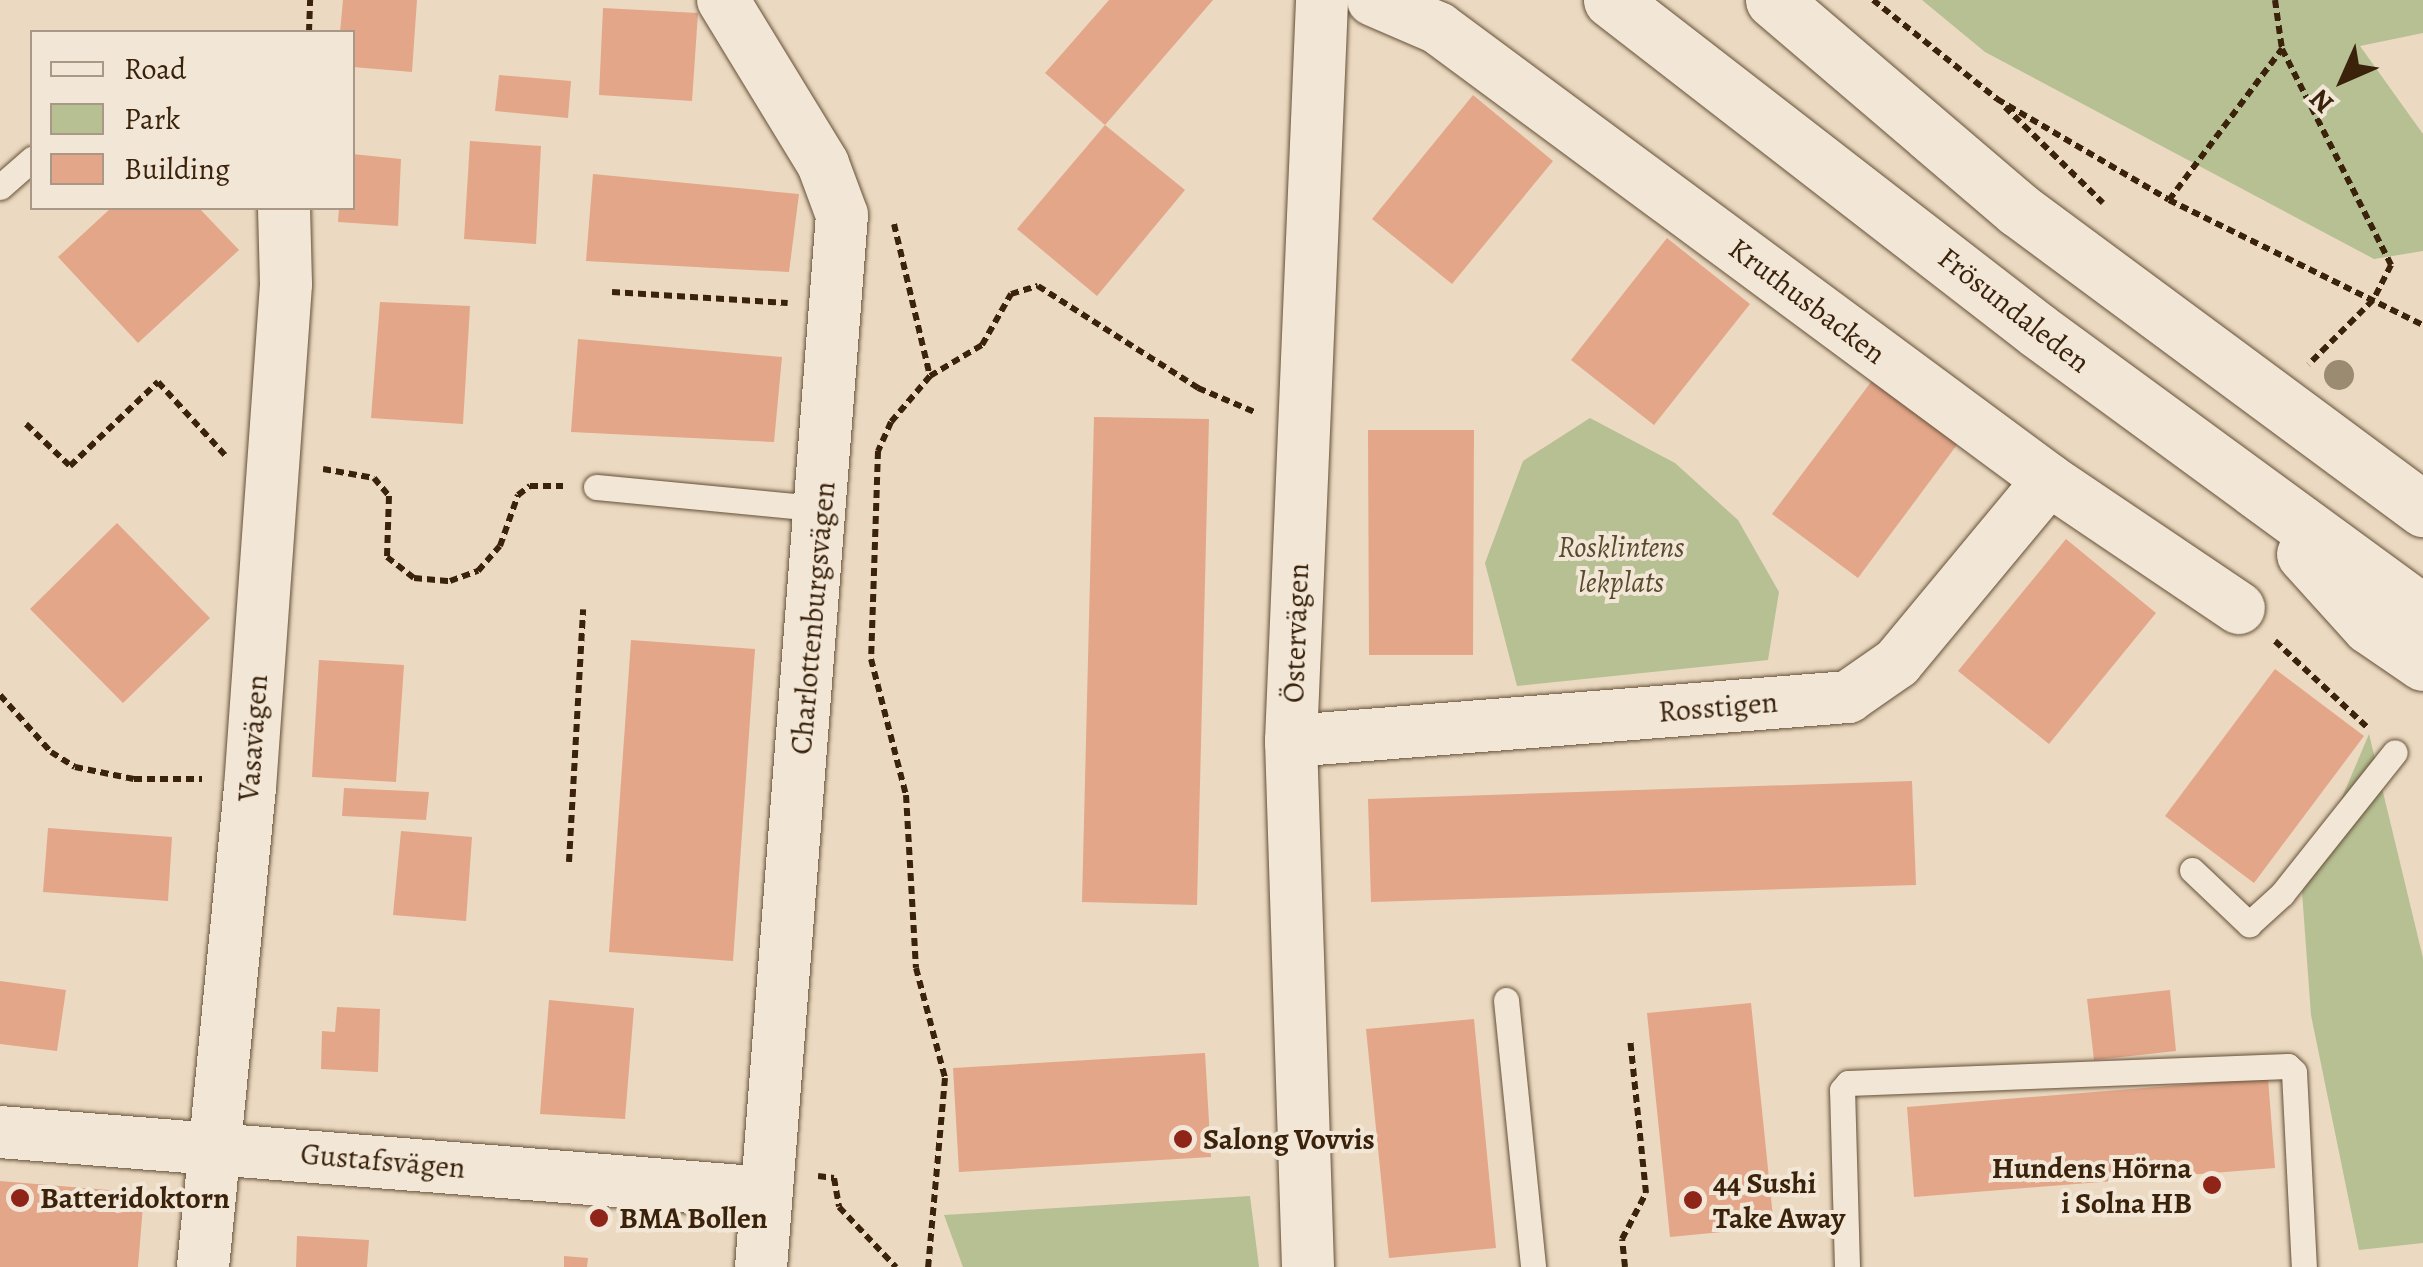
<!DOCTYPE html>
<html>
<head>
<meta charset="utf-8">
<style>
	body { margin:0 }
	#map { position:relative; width:2423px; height:1267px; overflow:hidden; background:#ebdac1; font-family:Alegreya,serif }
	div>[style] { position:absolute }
	.green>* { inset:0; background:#b6c093 }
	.building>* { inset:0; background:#e3a689 }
	.path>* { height:6px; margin-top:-3px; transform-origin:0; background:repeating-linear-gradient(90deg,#3a220b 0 8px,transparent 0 13px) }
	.roads { filter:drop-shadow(0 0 2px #665038) drop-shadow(0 0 2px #665038) }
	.service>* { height:25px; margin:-12.5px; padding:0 12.5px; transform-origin:12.5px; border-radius:12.5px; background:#f2e7d7 }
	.minor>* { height:52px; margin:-26px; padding:0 26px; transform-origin:26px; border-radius:26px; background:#f2e7d7 }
	.secondary>* { height:55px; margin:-27.5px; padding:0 27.5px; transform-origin:27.5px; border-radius:27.5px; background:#f2e7d7 }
	.trees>* { width:30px; height:30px; margin:-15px; border-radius:50%; background:#9b8b70 }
	.dots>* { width:28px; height:28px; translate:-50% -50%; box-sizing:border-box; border:5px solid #f2e7d7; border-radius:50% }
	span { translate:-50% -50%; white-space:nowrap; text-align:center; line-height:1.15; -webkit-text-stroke:8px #f2e7d7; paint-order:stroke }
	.street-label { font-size:30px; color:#3a220b }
	.park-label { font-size:30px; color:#594a2d; font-style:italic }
	.poi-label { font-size:30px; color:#3a220b; font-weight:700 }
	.left { translate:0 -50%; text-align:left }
	.right { translate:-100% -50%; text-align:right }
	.legend { position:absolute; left:30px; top:30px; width:325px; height:180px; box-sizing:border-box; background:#f2e7d7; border:2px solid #a89885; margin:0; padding:12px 18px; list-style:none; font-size:30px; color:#3a220b }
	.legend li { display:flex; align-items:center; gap:20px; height:50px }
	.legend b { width:50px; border:2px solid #a89885 }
	.north { position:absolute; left:2293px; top:30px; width:100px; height:100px; -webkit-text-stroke:8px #f2e7d7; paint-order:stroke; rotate:225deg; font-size:28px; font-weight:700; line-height:40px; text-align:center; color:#3a220b }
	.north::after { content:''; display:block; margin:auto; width:35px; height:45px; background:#3a220b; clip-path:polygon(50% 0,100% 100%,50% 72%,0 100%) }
</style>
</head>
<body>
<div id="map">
	<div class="green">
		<div style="clip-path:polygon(1922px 0,2423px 0,2423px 33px,2360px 46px,2423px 134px,2423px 251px,2374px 259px,1985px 52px)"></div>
		<div style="clip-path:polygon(1590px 418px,1675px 463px,1738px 520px,1779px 592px,1768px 660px,1517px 686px,1485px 563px,1523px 461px)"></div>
		<div style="clip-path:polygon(2369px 734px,2423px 958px,2423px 1243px,2359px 1250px,2311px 1015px,2302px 892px)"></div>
		<div style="clip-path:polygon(1250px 1196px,1259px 1267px,963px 1267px,944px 1215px)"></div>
	</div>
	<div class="building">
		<div style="clip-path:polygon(343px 0,417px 0,412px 72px,353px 67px,355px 37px,340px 32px)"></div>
		<div style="clip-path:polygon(1109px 0,1213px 0,1105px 125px,1045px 73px)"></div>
		<div style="clip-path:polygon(603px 8px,698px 13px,692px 101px,599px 95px)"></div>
		<div style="clip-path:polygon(499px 75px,571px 81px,568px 118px,495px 111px)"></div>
		<div style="clip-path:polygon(1473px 95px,1553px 161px,1452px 284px,1372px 219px)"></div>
		<div style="clip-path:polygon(1105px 125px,1185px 190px,1097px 296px,1017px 229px)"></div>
		<div style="clip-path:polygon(470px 141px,541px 146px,536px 244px,464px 239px)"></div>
		<div style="clip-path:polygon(352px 154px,401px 159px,398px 226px,338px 222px,339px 208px,352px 208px)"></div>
		<div style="clip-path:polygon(593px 174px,799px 194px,789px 272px,586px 261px)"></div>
		<div style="clip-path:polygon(111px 208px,199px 208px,239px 250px,138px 343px,58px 257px)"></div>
		<div style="clip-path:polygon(1667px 238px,1750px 304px,1654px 425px,1571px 360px)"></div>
		<div style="clip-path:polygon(380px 302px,470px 306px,463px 424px,371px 418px)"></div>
		<div style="clip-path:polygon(578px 339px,782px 357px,774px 442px,571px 432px)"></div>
		<div style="clip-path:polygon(1877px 374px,1962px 438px,1858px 578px,1772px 514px)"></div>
		<div style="clip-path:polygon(1094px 417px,1209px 419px,1197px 905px,1082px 902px)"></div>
		<div style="clip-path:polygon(1368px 430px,1474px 430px,1473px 655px,1369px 655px)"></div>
		<div style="clip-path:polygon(117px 523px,210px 618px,123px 703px,30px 609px)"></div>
		<div style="clip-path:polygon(2066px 539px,2156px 613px,2049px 744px,1958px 671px)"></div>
		<div style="clip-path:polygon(631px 640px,755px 649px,733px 961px,609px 952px)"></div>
		<div style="clip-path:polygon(319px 660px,404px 665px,396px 782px,312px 777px)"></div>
		<div style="clip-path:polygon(2275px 669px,2364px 736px,2254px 883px,2165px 816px)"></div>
		<div style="clip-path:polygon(1912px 781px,1916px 885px,1371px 902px,1368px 799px)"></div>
		<div style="clip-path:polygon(344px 788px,429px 792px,426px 820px,342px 816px)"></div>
		<div style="clip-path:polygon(48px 828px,172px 837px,168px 901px,43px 892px)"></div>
		<div style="clip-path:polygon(401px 831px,472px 837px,466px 921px,393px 915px)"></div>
		<div style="clip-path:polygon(0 981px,66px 990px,57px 1051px,0 1044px)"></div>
		<div style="clip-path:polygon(2170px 990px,2176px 1051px,2094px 1060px,2087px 999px)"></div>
		<div style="clip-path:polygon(549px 1000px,634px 1008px,625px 1119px,540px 1114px)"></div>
		<div style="clip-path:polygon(1751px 1003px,1774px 1227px,1670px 1237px,1647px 1013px)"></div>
		<div style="clip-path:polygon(337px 1007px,380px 1009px,378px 1072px,321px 1069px,322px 1031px,335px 1032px)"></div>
		<div style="clip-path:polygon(1474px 1019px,1496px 1248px,1389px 1258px,1366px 1029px)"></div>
		<div style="clip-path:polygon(1205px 1053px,1211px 1157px,959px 1172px,953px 1068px)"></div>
		<div style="clip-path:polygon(2268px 1078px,2275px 1168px,1914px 1197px,1907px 1107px)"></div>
		<div style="clip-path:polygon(0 1181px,144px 1193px,138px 1267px,0 1267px)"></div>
		<div style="clip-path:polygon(297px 1236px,369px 1240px,367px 1267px,296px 1267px)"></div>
		<div style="clip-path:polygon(564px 1256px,588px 1258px,587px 1267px,564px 1267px)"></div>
	</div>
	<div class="path">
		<div style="left:1873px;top:0;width:159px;rotate:38.6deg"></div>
		<div style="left:1997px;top:99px;width:199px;rotate:30.4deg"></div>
		<div style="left:2169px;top:200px;width:283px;rotate:26.2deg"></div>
		<div style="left:2275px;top:0;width:49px;rotate:81.9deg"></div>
		<div style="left:2282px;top:49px;width:242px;rotate:63.2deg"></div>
		<div style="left:2391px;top:265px;width:39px;rotate:117deg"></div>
		<div style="left:2373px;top:300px;width:91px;rotate:135deg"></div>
		<div style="left:309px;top:32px;width:32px;rotate:-88deg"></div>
		<div style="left:2005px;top:107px;width:137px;rotate:44.4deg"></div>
		<div style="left:2169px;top:200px;width:189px;rotate:-53.2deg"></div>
		<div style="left:894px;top:224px;width:156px;rotate:76.7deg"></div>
		<div style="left:930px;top:376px;width:60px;rotate:130.3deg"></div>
		<div style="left:891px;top:422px;width:32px;rotate:114deg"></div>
		<div style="left:878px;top:451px;width:208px;rotate:91.9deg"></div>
		<div style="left:871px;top:659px;width:140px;rotate:75.6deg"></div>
		<div style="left:906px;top:795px;width:173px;rotate:86.7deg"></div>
		<div style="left:916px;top:968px;width:114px;rotate:75.2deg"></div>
		<div style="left:945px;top:1078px;width:190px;rotate:95.1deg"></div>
		<div style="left:612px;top:292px;width:176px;rotate:3.6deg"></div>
		<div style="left:930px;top:376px;width:61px;rotate:-30.8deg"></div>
		<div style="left:982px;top:345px;width:59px;rotate:-60.4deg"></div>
		<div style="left:1011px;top:294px;width:28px;rotate:-17deg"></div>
		<div style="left:1038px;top:286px;width:190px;rotate:32.5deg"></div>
		<div style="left:1198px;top:388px;width:64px;rotate:23deg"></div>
		<div style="left:26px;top:424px;width:61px;rotate:43.7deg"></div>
		<div style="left:70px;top:466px;width:122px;rotate:-43.7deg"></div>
		<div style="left:158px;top:382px;width:99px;rotate:47.5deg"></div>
		<div style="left:323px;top:469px;width:52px;rotate:10deg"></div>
		<div style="left:374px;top:478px;width:23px;rotate:50deg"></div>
		<div style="left:389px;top:496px;width:61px;rotate:91.9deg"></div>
		<div style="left:387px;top:557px;width:34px;rotate:38deg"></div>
		<div style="left:414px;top:578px;width:36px;rotate:5deg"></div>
		<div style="left:450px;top:581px;width:30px;rotate:-20deg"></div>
		<div style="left:478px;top:571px;width:33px;rotate:-49deg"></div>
		<div style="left:500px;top:546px;width:54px;rotate:-70.6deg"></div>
		<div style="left:518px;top:495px;width:15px;rotate:-37deg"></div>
		<div style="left:530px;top:486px;width:33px"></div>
		<div style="left:2275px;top:641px;width:127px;rotate:43.1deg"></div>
		<div style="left:0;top:695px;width:76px;rotate:48.2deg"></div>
		<div style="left:51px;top:752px;width:28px;rotate:32deg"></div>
		<div style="left:75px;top:767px;width:60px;rotate:11.5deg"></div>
		<div style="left:134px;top:779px;width:68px"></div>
		<div style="left:569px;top:862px;width:253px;rotate:-86.8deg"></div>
		<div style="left:818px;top:1176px;width:16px;rotate:7deg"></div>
		<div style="left:834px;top:1178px;width:29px;rotate:80deg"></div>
		<div style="left:839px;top:1207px;width:83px;rotate:46.5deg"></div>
		<div style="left:1625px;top:1267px;width:28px;rotate:-96deg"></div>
		<div style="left:1622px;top:1239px;width:52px;rotate:-62.4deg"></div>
		<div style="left:1646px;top:1193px;width:155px;rotate:-95.9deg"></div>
	</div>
	<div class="roads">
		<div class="service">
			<div style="left:0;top:187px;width:43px;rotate:-41.2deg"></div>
			<div style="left:596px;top:487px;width:228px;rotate:5.5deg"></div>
			<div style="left:2192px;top:870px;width:79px;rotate:43.5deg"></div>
			<div style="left:2249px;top:924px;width:45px;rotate:-42.3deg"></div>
			<div style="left:2282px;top:894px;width:181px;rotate:-51.5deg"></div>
			<div style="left:1506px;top:1000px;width:268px;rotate:84.2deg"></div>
			<div style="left:1847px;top:1267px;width:177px;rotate:-91.6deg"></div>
			<div style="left:1842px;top:1090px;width:9px;rotate:-49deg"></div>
			<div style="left:1848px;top:1083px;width:440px;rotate:-2.2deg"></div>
			<div style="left:2288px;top:1066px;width:8px;rotate:45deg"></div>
			<div style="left:2294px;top:1072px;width:195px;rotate:87.1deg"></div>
		</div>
		<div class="minor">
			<div style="left:723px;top:0;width:192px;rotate:58.6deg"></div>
			<div style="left:823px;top:164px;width:54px;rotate:69.6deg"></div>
			<div style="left:842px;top:215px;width:1055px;rotate:94.4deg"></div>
			<div style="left:1373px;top:0;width:71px;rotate:23.3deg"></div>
			<div style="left:1438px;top:28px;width:760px;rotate:36.49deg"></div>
			<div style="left:2049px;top:480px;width:229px;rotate:34deg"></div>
			<div style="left:1291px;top:741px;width:559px;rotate:-4.52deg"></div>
			<div style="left:1848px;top:697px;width:60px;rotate:-34.8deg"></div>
			<div style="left:1897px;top:663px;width:238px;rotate:-50.3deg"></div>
			<div style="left:0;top:1132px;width:768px;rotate:4.55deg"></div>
			<div style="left:203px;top:1267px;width:481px;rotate:-84.4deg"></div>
			<div style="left:250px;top:788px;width:505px;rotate:-85.91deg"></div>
			<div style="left:286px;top:284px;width:76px;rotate:-91.5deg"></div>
			<div style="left:1308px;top:1267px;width:526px;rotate:-91.85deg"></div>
			<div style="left:1291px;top:741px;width:742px;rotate:-87.6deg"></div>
		</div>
		<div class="secondary">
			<div style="left:1611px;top:0;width:539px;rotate:37.76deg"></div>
			<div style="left:2037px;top:330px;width:478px;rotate:36.2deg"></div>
			<div style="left:1773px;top:0;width:323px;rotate:40.5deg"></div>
			<div style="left:2019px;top:210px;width:503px;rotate:36.51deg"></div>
			<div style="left:2304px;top:554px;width:97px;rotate:47.9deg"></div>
			<div style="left:2369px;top:626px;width:65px;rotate:34.4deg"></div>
		</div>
	</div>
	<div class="trees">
		<div style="left:2339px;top:375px"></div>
	</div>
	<div class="dots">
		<div style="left:1183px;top:1139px;background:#8f2418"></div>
		<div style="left:2212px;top:1185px;background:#8f2418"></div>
		<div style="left:20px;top:1198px;background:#8f2418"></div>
		<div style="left:1693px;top:1200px;background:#8f2418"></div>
		<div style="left:599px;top:1218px;background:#8f2418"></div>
	</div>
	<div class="street-label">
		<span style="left:1807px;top:301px;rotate:37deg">Kruthusbacken</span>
		<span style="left:2014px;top:310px;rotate:38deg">Frösundaleden</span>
		<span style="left:813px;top:618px;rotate:-85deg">Charlottenburgsvägen</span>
		<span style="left:1296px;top:633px;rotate:-88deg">Östervägen</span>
		<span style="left:1718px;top:707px;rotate:-5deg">Rosstigen</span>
		<span style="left:253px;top:738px;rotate:-86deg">Vasavägen</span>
		<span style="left:383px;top:1161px;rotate:5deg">Gustafsvägen</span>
	</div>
	<div class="park-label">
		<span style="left:1621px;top:564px">Rosklintens<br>lekplats</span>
	</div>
	<div class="poi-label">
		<span class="left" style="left:1203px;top:1139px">Salong Vovvis</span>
		<span class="right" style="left:2192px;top:1185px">Hundens Hörna<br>i Solna HB</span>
		<span class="left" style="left:1713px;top:1200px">44 Sushi<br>Take Away</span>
		<span class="left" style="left:40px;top:1198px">Batteridoktorn</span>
		<span class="left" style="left:619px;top:1218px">BMA Bollen</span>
	</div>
	<ul class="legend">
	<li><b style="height:12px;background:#f2e7d7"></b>Road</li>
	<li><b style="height:28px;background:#b6c093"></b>Park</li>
	<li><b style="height:28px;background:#e3a689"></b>Building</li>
	</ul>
	<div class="north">N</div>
</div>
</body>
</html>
